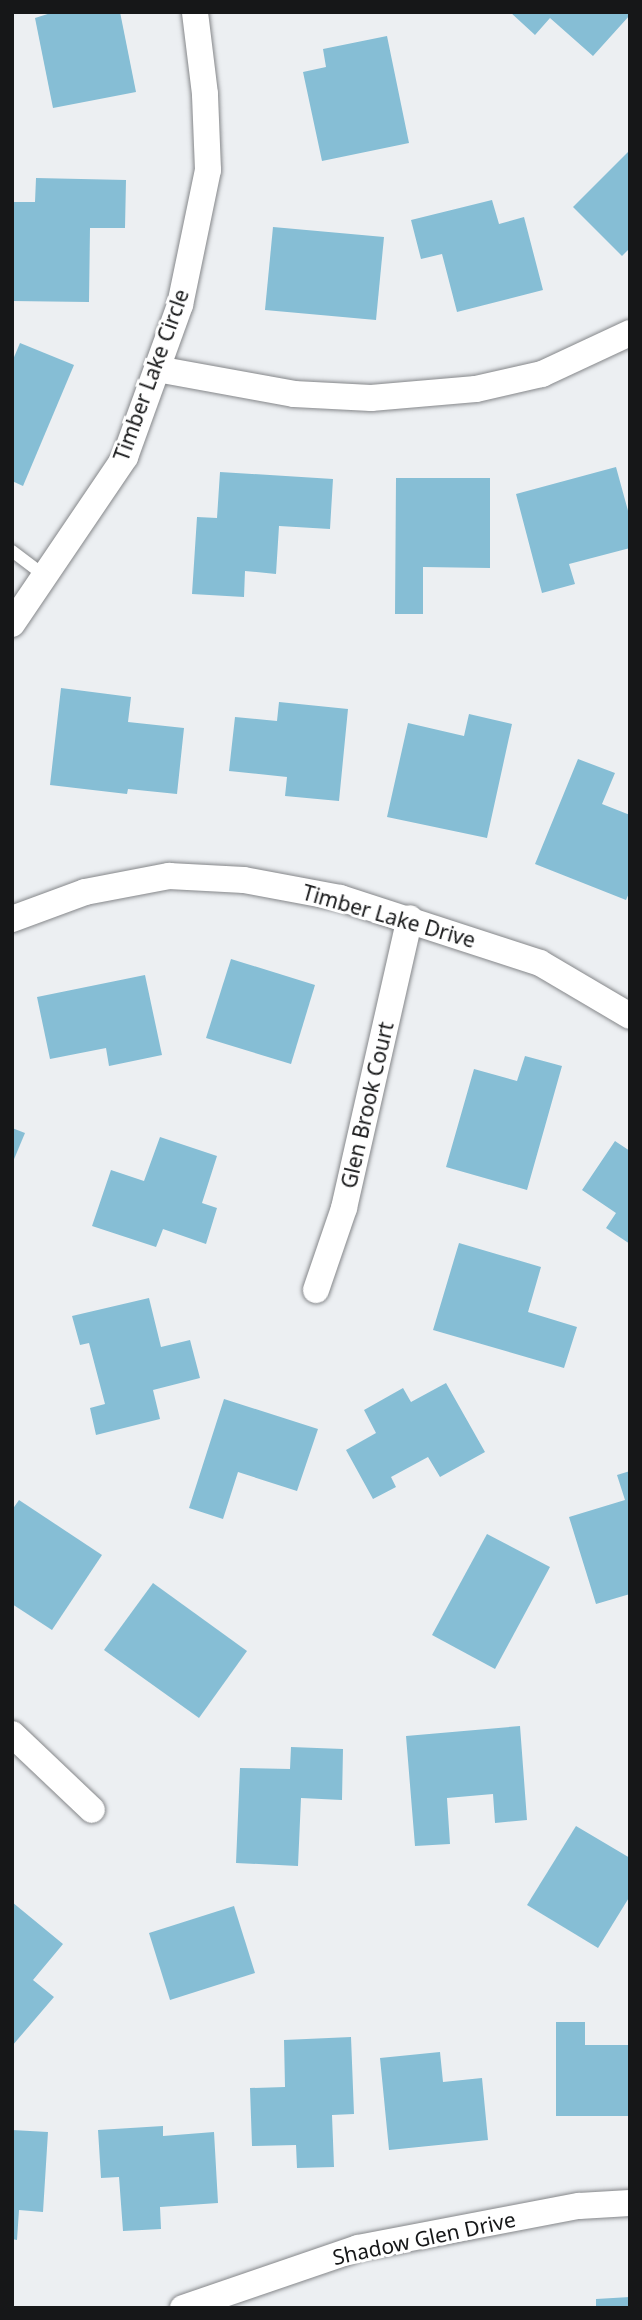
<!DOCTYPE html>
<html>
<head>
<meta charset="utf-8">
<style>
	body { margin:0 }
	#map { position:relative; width:642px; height:2320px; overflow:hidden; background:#eceff2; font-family:"Noto Sans",sans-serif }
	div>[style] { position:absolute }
	.building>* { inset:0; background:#86bed5 }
	.roads { filter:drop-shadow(0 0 2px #85878a) drop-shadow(0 0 2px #85878a) }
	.lane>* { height:12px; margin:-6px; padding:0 6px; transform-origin:6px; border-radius:6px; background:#fff }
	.street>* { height:26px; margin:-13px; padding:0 13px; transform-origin:13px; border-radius:13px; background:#fff }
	span { translate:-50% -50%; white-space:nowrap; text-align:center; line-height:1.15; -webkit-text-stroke:6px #fff; paint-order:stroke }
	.street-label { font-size:21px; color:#161718 }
	.frame { position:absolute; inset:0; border:14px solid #161718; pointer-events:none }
</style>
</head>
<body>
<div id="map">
	<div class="building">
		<div style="clip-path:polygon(54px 12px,120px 12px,136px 92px,53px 108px,35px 18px)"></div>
		<div style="clip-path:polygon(510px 12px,630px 12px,630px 15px,593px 56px,550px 18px,535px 35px)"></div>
		<div style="clip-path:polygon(387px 36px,409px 143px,322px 161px,303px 72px,326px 67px,323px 49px)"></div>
		<div style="clip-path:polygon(630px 150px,630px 248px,622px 256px,573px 207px)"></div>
		<div style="clip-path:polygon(36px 178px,126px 180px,125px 228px,90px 228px,89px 302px,12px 301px,12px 202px,35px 202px)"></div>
		<div style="clip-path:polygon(492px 200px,499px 224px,524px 217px,543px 290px,457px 312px,442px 254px,421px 259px,411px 220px)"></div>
		<div style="clip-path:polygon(273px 227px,384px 237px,376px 320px,265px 310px)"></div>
		<div style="clip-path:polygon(20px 343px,74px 365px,23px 486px,12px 481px,12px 362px)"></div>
		<div style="clip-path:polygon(616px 467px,630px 518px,630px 548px,569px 564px,575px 584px,542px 593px,516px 494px)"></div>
		<div style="clip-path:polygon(220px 472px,333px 479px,330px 529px,279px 526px,276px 574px,245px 571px,244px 597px,192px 594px,197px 517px,217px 518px)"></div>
		<div style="clip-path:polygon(396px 478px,490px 478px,490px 568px,423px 567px,423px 614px,395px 614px)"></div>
		<div style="clip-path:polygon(61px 688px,131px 697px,128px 722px,184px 728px,177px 794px,128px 789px,127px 794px,50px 785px)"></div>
		<div style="clip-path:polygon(279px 702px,348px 709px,339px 801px,285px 796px,287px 777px,229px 771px,235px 717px,277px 721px)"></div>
		<div style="clip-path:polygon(469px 714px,512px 724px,487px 838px,387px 817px,408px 723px,464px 736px)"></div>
		<div style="clip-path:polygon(578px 759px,615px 773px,602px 804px,630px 815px,630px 891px,626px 900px,535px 864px)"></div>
		<div style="clip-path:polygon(231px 959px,315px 985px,291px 1064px,206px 1038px)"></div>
		<div style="clip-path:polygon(145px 975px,162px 1055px,109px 1066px,106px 1048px,50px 1059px,37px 997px)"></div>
		<div style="clip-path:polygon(525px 1056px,562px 1066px,527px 1190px,446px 1167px,474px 1069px,517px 1081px)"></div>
		<div style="clip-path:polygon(12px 1128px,25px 1133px,12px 1164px)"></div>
		<div style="clip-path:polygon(160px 1137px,217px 1156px,202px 1203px,217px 1208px,206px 1244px,163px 1229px,156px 1247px,92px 1226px,111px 1170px,144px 1181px)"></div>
		<div style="clip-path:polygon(615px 1141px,630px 1151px,630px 1244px,606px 1228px,616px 1213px,582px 1190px)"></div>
		<div style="clip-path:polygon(459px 1243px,541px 1267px,528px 1312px,577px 1327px,564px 1368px,433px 1330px)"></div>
		<div style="clip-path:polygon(149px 1298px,161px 1347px,190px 1340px,200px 1378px,153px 1390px,160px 1419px,96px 1435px,90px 1408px,105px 1404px,89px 1343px,80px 1345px,72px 1316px)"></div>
		<div style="clip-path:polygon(446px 1383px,485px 1452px,440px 1477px,428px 1457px,391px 1477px,396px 1487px,373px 1499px,346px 1450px,376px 1433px,364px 1410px,403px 1388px,411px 1402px)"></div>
		<div style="clip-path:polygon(224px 1399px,318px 1429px,297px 1491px,238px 1472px,223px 1519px,189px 1508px)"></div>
		<div style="clip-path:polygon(630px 1471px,630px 1594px,596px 1604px,569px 1517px,625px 1500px,617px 1475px)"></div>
		<div style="clip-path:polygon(19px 1500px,102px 1555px,52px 1630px,12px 1604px,12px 1510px)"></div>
		<div style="clip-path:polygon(487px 1534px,550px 1567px,495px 1669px,432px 1635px)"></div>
		<div style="clip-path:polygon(153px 1583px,247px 1651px,199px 1718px,104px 1650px)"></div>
		<div style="clip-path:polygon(520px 1726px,527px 1820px,495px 1823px,493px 1794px,447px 1798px,450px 1844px,415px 1846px,406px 1736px)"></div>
		<div style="clip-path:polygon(291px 1747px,343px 1749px,342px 1800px,301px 1798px,298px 1866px,236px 1863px,240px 1768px,290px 1769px)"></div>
		<div style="clip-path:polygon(576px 1826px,630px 1858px,630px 1896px,598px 1948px,527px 1905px)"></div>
		<div style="clip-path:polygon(12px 1902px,63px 1944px,33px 1980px,54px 1997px,12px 2046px)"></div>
		<div style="clip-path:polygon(234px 1906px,255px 1973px,170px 2000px,149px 1933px)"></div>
		<div style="clip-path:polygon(556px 2022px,585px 2022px,585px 2045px,630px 2045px,630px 2116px,556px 2116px)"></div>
		<div style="clip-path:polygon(351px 2037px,354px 2114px,332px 2115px,334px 2167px,297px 2168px,296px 2145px,252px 2146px,250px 2088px,285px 2087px,284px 2040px)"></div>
		<div style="clip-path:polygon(440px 2052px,443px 2082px,482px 2078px,488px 2140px,389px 2150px,380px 2058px)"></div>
		<div style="clip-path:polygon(163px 2126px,163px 2136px,214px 2132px,218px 2203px,160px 2207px,161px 2229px,123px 2231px,119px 2177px,101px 2178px,98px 2130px)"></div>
		<div style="clip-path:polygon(12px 2130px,48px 2132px,43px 2212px,19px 2210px,17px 2240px,12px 2239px)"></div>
		<div style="clip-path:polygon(630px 2297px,630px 2308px,596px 2308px,596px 2299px)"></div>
	</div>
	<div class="roads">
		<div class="lane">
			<div style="left:12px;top:551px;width:41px;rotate:37.1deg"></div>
		</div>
		<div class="street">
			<div style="left:157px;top:369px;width:139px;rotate:10.3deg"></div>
			<div style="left:294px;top:394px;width:77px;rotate:3deg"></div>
			<div style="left:371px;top:398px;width:105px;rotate:-4.9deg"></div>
			<div style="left:476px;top:389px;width:68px;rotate:-12.8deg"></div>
			<div style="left:542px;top:374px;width:97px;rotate:-25deg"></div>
			<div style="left:12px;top:624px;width:202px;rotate:-55.9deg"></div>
			<div style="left:125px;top:457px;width:162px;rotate:-70.1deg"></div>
			<div style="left:180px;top:305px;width:138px;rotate:-78.3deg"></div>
			<div style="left:208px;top:170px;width:76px;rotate:-92.3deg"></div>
			<div style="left:205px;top:94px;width:83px;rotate:-97deg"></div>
			<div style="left:12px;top:919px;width:78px;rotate:-20.3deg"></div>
			<div style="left:85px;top:892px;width:86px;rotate:-10.8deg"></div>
			<div style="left:169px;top:876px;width:75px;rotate:3.1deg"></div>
			<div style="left:244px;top:880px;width:98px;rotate:10.6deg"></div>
			<div style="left:340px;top:898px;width:210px;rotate:18deg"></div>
			<div style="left:540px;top:963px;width:104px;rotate:30.5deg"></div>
			<div style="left:316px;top:1290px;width:87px;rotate:-71.1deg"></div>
			<div style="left:344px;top:1208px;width:297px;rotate:-77.2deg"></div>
			<div style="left:12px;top:1734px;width:110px;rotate:43.5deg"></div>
			<div style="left:183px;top:2308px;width:185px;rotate:-18.9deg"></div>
			<div style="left:358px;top:2248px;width:225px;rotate:-10.8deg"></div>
			<div style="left:579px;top:2206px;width:51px;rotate:-3.4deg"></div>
		</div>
	</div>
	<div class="street-label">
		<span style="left:151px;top:375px;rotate:-70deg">Timber Lake Circle</span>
		<span style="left:389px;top:916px;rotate:16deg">Timber Lake Drive</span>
		<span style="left:367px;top:1105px;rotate:-77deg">Glen Brook Court</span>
		<span style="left:424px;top:2238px;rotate:-12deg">Shadow Glen Drive</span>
	</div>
	<div class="frame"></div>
</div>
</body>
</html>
